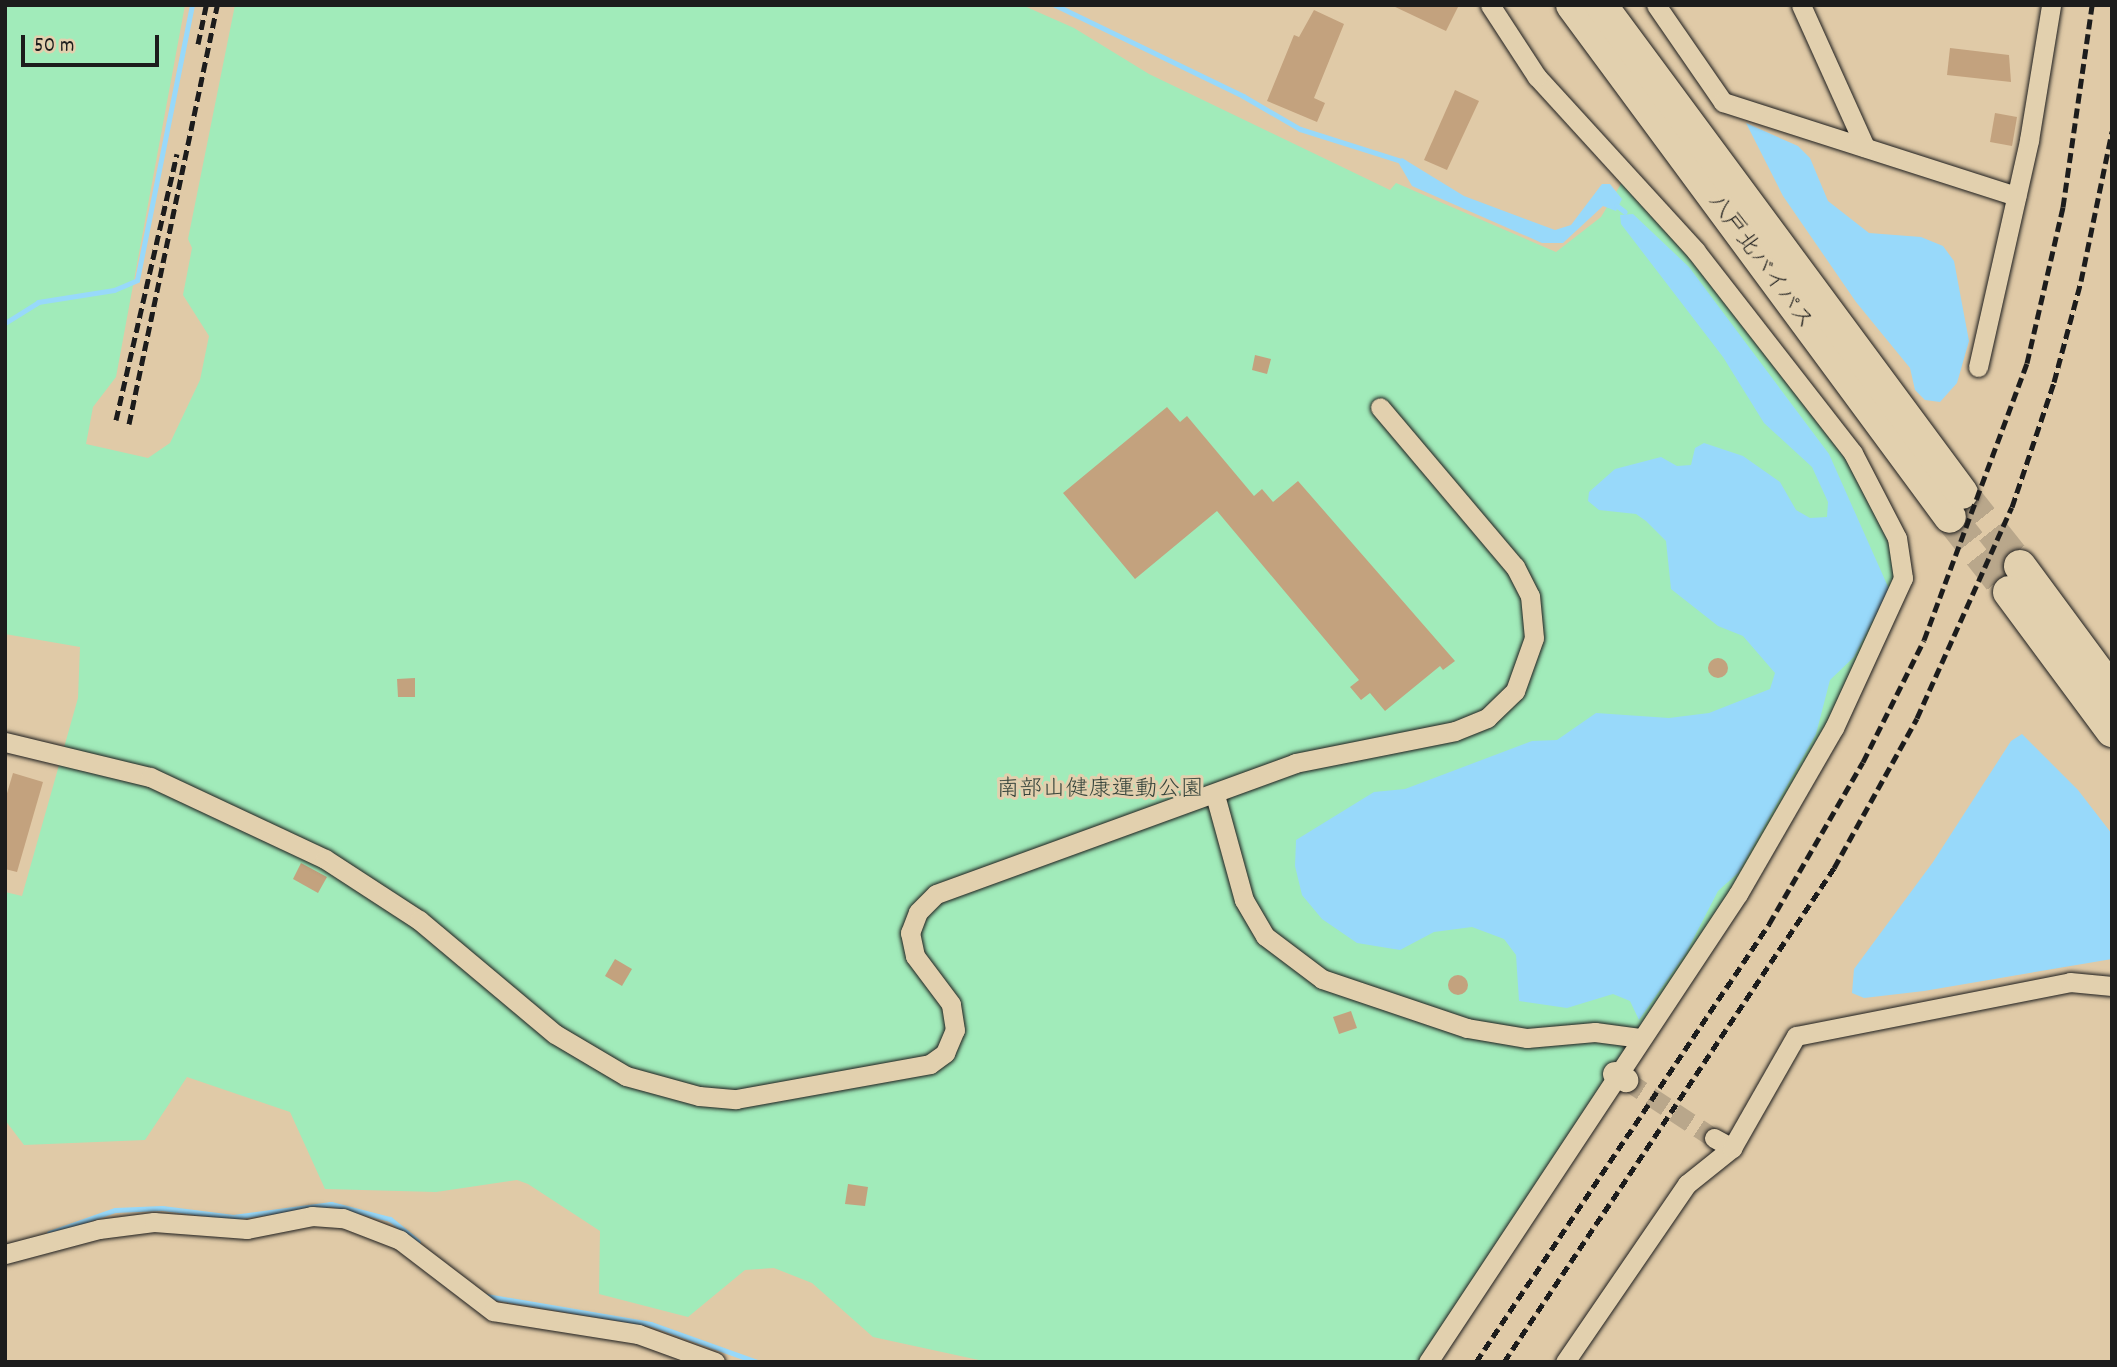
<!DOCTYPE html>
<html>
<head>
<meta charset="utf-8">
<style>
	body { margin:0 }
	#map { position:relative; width:2117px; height:1367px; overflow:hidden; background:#e0caa7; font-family:Dekko,"Klee One",sans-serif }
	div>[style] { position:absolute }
	.green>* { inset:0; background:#a1ebba }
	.water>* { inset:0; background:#98d9fa }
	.stream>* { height:5px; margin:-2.5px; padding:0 2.5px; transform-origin:2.5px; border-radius:2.5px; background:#98d9fa }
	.building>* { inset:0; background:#c3a27e }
	.round { border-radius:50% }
	.minor-tunnel>* { height:19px; margin-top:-9.5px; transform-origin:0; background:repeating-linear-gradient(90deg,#b9a78b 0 19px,transparent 0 29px) }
	.trunk-tunnel>* { height:32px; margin-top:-16px; transform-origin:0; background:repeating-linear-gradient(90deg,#b9a78b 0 32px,transparent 0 48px) }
	.roads { filter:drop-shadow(0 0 2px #1c1c1c) drop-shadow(0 0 2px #1c1c1c) }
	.minor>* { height:19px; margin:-9.5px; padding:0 9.5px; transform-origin:9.5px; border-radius:9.5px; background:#e2d0ae }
	.tertiary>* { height:24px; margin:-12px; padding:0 12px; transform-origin:12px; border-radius:12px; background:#e2d0ae }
	.trunk>* { height:32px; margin:-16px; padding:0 16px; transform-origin:16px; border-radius:16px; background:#e2d0ae }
	.rail>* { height:5px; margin-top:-2.5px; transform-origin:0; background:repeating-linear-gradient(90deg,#1c1c1c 0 10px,transparent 0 15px) }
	span { translate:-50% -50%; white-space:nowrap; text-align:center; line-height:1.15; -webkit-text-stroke:6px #e2d0ae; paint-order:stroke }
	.street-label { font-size:23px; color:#1c1c1c }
	.park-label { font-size:23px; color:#37453c }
	.frame { position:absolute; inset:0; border:7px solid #1c1c1c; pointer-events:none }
	.scale { position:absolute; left:21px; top:35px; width:138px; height:32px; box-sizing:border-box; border:4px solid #1c1c1c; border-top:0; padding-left:9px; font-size:21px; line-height:24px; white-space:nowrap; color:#1c1c1c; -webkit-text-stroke:5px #e2d0ae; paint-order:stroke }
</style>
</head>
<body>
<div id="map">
	<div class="green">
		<div style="clip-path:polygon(5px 5px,185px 5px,116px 377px,93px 407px,86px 444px,148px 458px,170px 443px,200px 380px,209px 336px,183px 295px,192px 248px,188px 239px,235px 5px,1022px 5px,1074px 28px,1149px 74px,1390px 190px,1396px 183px,1556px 252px,1601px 217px,1627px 174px,1853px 453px,1904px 558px,1834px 728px,1428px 1362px,988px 1362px,873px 1337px,812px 1283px,774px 1268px,745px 1270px,688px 1317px,599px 1294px,600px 1231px,528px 1184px,517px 1180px,436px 1192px,325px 1189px,290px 1112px,187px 1077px,145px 1140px,24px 1145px,5px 1120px,5px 892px,22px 896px,78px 698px,80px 647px,5px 634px)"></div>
	</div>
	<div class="water">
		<div style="clip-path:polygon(1746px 123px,1798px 146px,1810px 158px,1828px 201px,1869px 233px,1921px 237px,1943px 246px,1954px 261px,1969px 341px,1957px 383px,1940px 402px,1925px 400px,1915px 390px,1910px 368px,1856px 302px,1783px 196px)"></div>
		<div style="clip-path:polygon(1402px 158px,1464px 196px,1555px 230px,1571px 225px,1602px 184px,1610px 184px,1622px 199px,1616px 211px,1603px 206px,1563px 243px,1542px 243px,1412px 186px,1398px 162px)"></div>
		<div style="clip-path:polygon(1633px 214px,1689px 267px,1829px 454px,1889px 589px,1854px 657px,1830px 680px,1816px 734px,1738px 873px,1718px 891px,1686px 953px,1639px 1020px,1630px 1001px,1613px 994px,1567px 1008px,1519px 1001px,1516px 955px,1504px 939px,1472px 927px,1434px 932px,1400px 950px,1357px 943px,1322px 919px,1302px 895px,1295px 866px,1296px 840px,1374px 792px,1405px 789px,1532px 741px,1557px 740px,1596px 713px,1669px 718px,1709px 713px,1770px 689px,1775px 673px,1743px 636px,1718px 626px,1671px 589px,1666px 541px,1646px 521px,1636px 514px,1599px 510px,1588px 501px,1589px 492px,1615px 469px,1661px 457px,1677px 466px,1691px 465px,1695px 448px,1704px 443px,1743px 456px,1780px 482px,1796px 510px,1810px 518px,1827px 517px,1828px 502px,1812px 467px,1764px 423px,1723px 357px,1621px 224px,1620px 215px)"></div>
		<div style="clip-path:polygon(2022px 734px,2078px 790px,2112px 834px,2112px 959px,1924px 991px,1864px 998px,1852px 993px,1854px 969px,1933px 862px,2011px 741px)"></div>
	</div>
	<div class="stream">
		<div style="left:1055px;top:5px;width:209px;rotate:25.8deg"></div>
		<div style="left:1243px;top:96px;width:66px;rotate:30.1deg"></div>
		<div style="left:1300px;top:129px;width:109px;rotate:17.6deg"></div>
		<div style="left:1616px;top:205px;width:11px;rotate:38deg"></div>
		<div style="left:5px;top:323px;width:39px;rotate:-32deg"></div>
		<div style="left:38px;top:302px;width:77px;rotate:-9deg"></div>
		<div style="left:114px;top:290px;width:25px;rotate:-23deg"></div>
		<div style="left:137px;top:280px;width:280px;rotate:-78.7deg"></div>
		<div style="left:49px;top:1233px;width:70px;rotate:-19.2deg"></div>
		<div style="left:115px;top:1210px;width:47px;rotate:-2.4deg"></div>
		<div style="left:162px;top:1208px;width:72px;rotate:7.2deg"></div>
		<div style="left:233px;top:1217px;width:99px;rotate:-7.6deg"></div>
		<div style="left:331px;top:1204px;width:61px;rotate:14.3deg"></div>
		<div style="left:390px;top:1219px;width:36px;rotate:39deg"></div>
		<div style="left:486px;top:1296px;width:167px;rotate:9.6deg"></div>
		<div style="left:651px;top:1324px;width:113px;rotate:19.7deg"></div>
	</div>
	<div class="building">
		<div style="clip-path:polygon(1391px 5px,1459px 5px,1446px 31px)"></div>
		<div style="clip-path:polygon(1314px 10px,1344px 24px,1314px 98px,1325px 103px,1317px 122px,1267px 101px,1294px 35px,1299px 37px)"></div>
		<div style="clip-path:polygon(1950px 48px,2009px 55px,2011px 82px,1947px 75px)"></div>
		<div style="clip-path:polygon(1455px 90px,1479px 101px,1447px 170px,1424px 160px)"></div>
		<div style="clip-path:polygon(1995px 113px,2017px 117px,2012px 146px,1990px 142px)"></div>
		<div style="clip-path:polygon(1255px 355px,1271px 359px,1267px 374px,1252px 370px)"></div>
		<div style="clip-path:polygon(1167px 407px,1180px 422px,1187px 416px,1254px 496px,1262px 489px,1273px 502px,1298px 481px,1455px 661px,1443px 670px,1440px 666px,1385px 711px,1370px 693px,1361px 700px,1350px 687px,1359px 680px,1217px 511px,1135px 579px,1063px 493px)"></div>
		<div class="round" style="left:1708px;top:658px;width:20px;height:20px"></div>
		<div style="clip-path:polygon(415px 678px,415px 697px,398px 697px,397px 679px)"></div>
		<div style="clip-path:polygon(13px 773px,43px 782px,17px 872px,5px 869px,5px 800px)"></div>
		<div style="clip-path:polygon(301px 863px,327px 877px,318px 893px,293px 879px)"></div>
		<div style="clip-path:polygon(615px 959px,632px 969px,622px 986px,605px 976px)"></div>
		<div class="round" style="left:1448px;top:975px;width:20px;height:20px"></div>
		<div style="clip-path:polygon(1351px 1011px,1357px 1028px,1339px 1034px,1333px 1017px)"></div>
		<div style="clip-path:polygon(848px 1184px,868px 1187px,865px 1206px,845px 1204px)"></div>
	</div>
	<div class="minor-tunnel">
		<div style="left:1626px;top:1080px;width:105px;rotate:33.4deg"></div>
	</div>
	<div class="trunk-tunnel">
		<div style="left:1962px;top:493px;width:93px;rotate:51.5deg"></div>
		<div style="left:1950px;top:517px;width:95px;rotate:51.8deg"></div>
	</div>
	<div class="roads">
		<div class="minor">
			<div style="left:1656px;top:5px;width:118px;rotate:55.4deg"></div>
			<div style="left:1723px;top:102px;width:308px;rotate:17.8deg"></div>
			<div style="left:1801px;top:5px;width:156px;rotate:65.7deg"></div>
			<div style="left:1978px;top:367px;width:233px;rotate:-77.3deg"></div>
			<div style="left:2029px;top:140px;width:137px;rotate:-80.7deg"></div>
			<div style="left:5px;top:742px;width:149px;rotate:13.6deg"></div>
			<div style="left:150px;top:777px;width:193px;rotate:25.1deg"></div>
			<div style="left:325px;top:859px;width:112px;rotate:33deg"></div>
			<div style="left:419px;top:920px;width:177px;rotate:40deg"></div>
			<div style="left:555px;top:1034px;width:82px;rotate:30.6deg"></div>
			<div style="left:626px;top:1076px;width:76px;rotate:15.3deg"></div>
			<div style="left:699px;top:1096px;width:37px;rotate:5deg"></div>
			<div style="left:736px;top:1099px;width:197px;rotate:-10.2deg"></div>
			<div style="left:930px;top:1064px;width:19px;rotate:-36deg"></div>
			<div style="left:945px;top:1053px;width:25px;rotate:-67deg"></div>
			<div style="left:955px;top:1030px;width:26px;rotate:-99deg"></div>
			<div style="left:951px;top:1004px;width:60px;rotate:-126.9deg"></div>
			<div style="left:915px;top:956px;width:24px;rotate:-102deg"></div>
			<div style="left:910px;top:933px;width:22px;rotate:-69deg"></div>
			<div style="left:918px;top:912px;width:25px;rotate:-45deg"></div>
			<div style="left:936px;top:894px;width:382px;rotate:-20deg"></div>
			<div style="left:1295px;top:763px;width:163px;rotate:-11.3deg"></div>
			<div style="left:1455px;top:731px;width:35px;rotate:-22deg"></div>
			<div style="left:1487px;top:718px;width:39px;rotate:-44deg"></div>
			<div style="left:1515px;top:691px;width:56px;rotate:-70.3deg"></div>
			<div style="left:1534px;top:638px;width:42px;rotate:-95.4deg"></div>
			<div style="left:1530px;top:596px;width:33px;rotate:-117deg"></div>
			<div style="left:1515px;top:567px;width:209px;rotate:-130.2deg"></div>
			<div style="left:1215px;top:795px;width:109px;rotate:74.6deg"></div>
			<div style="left:1244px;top:900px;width:42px;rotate:59.7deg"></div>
			<div style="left:1265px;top:936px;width:71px;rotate:37deg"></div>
			<div style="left:1322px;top:979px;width:153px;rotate:18.7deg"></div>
			<div style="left:1467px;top:1028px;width:61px;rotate:9.5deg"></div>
			<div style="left:1527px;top:1038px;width:68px;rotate:-5deg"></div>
			<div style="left:1595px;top:1032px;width:45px;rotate:7.6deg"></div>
			<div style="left:1714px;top:1138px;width:21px;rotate:29deg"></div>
			<div style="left:5px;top:1254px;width:97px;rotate:-14.9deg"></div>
			<div style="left:99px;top:1229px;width:55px;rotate:-7.3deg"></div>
			<div style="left:154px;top:1222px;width:93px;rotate:4.3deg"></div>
			<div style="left:247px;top:1229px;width:66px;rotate:-11.3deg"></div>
			<div style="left:312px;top:1216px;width:31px;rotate:4deg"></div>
			<div style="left:343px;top:1218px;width:61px;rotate:21.1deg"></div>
			<div style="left:400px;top:1240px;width:117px;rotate:37.4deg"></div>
			<div style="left:493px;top:1311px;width:147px;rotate:9deg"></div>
			<div style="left:638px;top:1334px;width:82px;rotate:20deg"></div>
			<div style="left:1428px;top:1362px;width:561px;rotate:-56.48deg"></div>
			<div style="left:1738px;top:894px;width:192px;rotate:-60deg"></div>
			<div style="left:1834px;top:728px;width:165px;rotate:-65.3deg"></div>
			<div style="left:1903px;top:578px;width:40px;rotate:-98.5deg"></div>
			<div style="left:1897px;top:538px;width:96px;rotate:-117.4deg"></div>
			<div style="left:1853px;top:453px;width:256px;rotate:-127.9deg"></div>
			<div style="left:1696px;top:251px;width:236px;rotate:-132.4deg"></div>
			<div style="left:1537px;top:77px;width:86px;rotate:-123.1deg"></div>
			<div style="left:1565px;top:1362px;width:216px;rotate:-55.6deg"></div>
			<div style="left:1687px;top:1184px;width:58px;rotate:-38.7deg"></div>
			<div style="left:1732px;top:1148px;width:129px;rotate:-60.3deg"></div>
			<div style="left:1796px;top:1036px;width:279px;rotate:-11.1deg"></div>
			<div style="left:2070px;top:982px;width:42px;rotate:5.4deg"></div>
		</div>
		<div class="tertiary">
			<div style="left:1615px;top:1074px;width:13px;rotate:29deg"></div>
		</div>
		<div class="trunk">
			<div style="left:1572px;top:5px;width:636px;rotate:53.56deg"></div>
			<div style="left:1601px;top:5px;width:607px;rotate:53.51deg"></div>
			<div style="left:2020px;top:566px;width:155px;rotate:53.6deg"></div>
			<div style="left:2009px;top:592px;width:173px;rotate:53.5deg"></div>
		</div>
	</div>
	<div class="rail">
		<div style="left:198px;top:44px;width:40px;rotate:-78deg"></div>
		<div style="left:116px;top:420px;width:273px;rotate:-77.1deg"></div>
		<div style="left:129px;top:424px;width:428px;rotate:-78.1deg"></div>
		<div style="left:1476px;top:1362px;width:527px;rotate:-56.22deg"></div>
		<div style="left:1769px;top:924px;width:187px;rotate:-59.9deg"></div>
		<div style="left:1863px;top:762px;width:136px;rotate:-63.4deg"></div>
		<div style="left:1924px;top:640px;width:296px;rotate:-69.6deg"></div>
		<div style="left:2027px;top:363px;width:160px;rotate:-77deg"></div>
		<div style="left:2063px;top:207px;width:204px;rotate:-81.8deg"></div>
		<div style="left:1504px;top:1362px;width:594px;rotate:-56.26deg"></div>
		<div style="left:1834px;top:868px;width:171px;rotate:-61deg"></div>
		<div style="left:1917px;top:718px;width:231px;rotate:-65.8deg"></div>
		<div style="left:2012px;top:507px;width:132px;rotate:-71.4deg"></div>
		<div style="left:2054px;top:382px;width:105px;rotate:-75deg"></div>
		<div style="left:2081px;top:281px;width:153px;rotate:-78.3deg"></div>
	</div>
	<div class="street-label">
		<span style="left:1759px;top:263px;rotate:54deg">八戸北バイパス</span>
	</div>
	<div class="park-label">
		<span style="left:1100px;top:791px">南部山健康運動公園</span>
	</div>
	<div class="frame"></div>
	<div class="scale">50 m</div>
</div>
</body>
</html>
